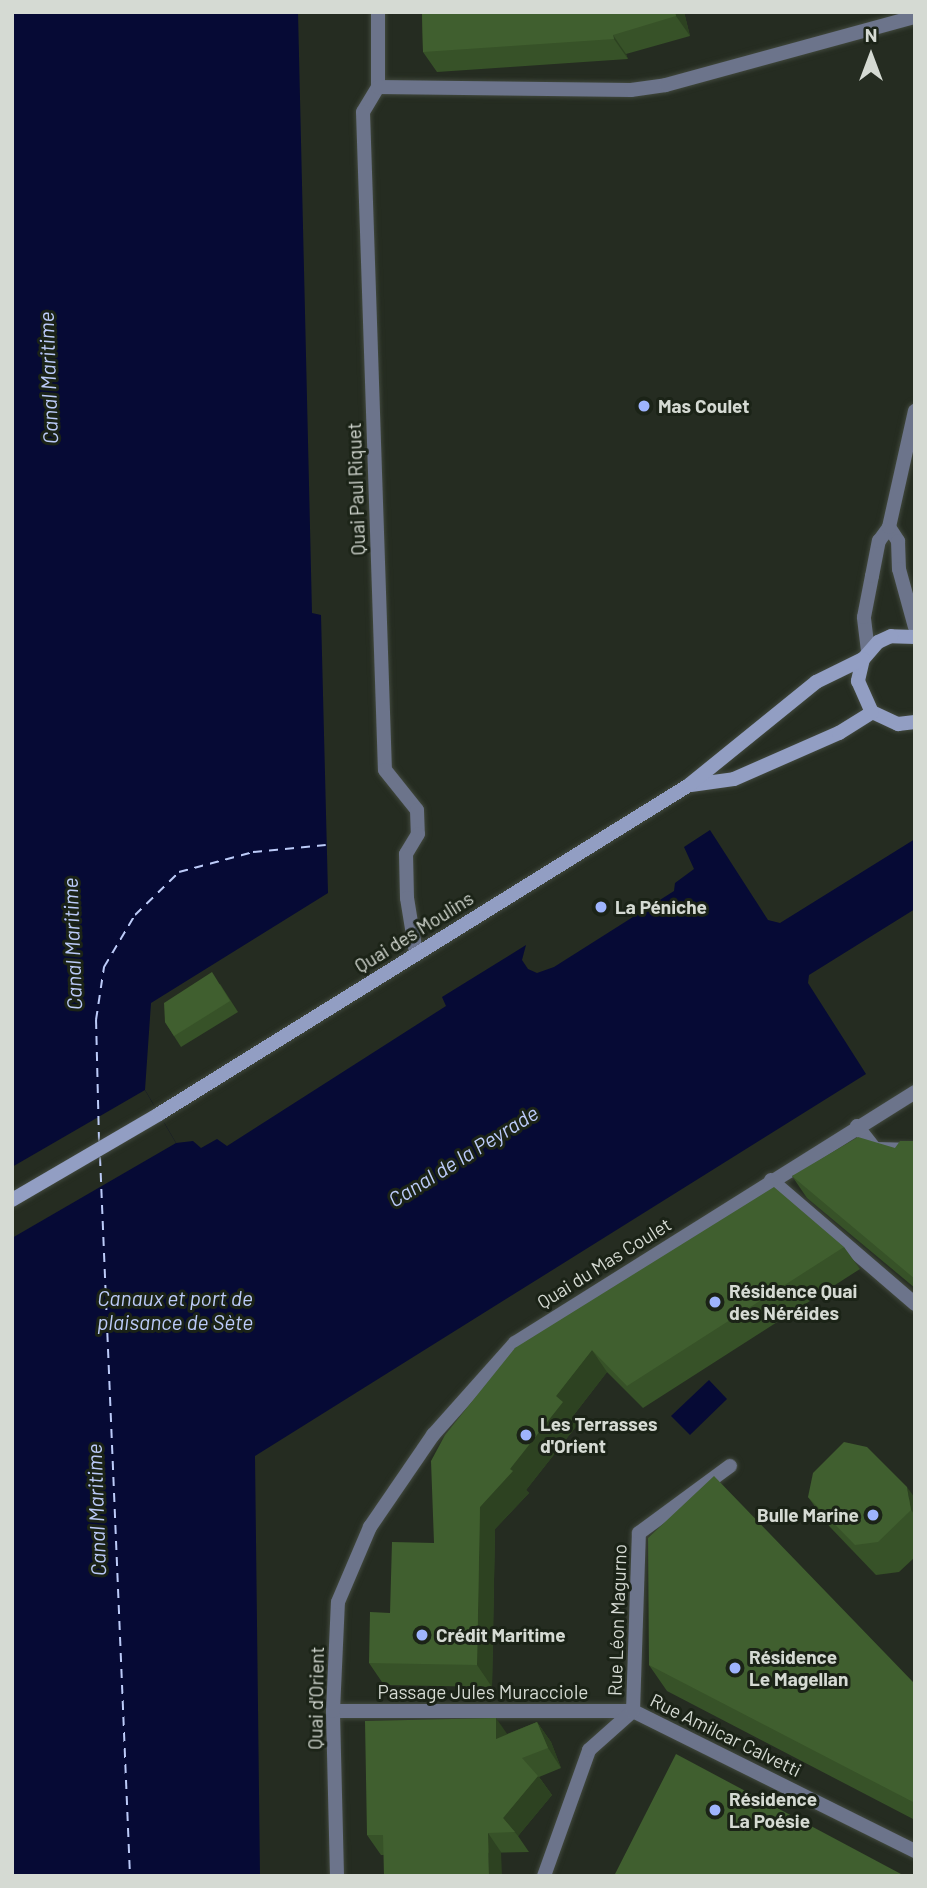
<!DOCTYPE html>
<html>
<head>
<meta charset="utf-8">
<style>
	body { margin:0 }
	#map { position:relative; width:927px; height:1888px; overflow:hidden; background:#252c21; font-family:Barlow,sans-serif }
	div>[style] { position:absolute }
	.water>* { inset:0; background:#060a35 }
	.pier>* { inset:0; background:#252c21 }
	.ferry>* { height:2px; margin-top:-1px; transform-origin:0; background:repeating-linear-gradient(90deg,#bccbf9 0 9px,transparent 0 16px) }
	.roads { filter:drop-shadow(0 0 2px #41483d) drop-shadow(0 0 2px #41483d) }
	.service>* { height:14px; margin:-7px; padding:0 7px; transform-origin:7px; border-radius:7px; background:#6c748b }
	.minor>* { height:14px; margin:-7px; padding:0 7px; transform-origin:7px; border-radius:7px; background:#6c748b }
	.tertiary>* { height:14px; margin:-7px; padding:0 7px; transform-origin:7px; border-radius:7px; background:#6c748b }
	.secondary>* { height:14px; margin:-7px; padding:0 7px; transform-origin:7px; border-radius:7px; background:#929ec3 }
	.wall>* { inset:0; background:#375228 }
	.shaded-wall>* { inset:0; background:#2d4221 }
	.building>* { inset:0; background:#405f2f }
	.dots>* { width:19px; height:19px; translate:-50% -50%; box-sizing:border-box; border:4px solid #1b2317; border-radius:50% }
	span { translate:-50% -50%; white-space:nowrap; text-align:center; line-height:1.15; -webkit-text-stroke:6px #1b2317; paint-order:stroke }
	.poi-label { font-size:19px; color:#d5dad3; font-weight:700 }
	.left { translate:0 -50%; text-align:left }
	.right { translate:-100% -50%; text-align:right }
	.street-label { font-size:19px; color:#d5dad3 }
	.water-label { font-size:21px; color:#bccbf9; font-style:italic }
	.frame { position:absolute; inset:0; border:14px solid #d5dad3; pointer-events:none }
	.north { position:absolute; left:836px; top:21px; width:70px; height:70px; -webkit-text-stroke:5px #1b2317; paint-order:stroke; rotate:0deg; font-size:19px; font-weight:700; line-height:28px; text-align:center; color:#d5dad3 }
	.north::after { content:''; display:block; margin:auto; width:24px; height:32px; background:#d5dad3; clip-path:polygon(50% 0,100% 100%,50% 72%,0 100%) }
</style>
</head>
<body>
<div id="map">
	<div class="water">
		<div style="clip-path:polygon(12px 12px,298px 12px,312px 613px,321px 615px,328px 893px,151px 1003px,145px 1090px,176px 1143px,193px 1141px,201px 1148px,217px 1139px,227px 1146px,446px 1006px,442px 997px,526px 945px,522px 960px,528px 969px,537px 973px,554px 967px,674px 891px,675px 883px,694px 869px,684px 847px,710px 830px,768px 920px,780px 923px,915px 839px,915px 909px,809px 975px,808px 983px,866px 1074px,255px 1456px,260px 1876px,12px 1876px)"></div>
		<div style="clip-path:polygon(709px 1380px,727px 1399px,690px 1435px,671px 1416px)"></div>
	</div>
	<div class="pier">
		<div style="clip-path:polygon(145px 1090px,176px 1143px,12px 1238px,12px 1167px)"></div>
	</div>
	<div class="ferry">
		<div style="left:99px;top:1141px;width:121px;rotate:-91.4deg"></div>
		<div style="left:96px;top:1020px;width:54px;rotate:-81.4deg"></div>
		<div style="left:104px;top:967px;width:61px;rotate:-59.2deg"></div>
		<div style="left:135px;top:915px;width:62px;rotate:-44.3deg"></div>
		<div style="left:179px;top:872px;width:77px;rotate:-15.1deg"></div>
		<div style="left:253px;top:852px;width:73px;rotate:-5.5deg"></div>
		<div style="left:100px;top:1157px;width:720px;rotate:87.61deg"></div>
	</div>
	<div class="roads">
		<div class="service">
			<div style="left:378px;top:12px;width:75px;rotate:90deg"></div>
			<div style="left:378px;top:87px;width:29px;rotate:121deg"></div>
			<div style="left:363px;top:112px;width:658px;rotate:88.09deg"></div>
			<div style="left:385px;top:770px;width:51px;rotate:51.3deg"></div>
			<div style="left:417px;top:810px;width:24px;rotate:88deg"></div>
			<div style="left:418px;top:834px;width:23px;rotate:121deg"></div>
			<div style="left:406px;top:854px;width:44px;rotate:88.7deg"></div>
			<div style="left:407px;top:898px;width:56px;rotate:80.7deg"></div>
			<div style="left:378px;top:87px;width:253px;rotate:0.7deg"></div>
			<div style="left:631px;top:90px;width:35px;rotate:-8deg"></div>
			<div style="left:666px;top:85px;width:258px;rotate:-15.3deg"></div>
			<div style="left:857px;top:1126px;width:29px;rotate:52deg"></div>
			<div style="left:875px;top:1149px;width:40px;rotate:1.4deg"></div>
		</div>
		<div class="minor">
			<div style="left:771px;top:1180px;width:190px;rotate:40.7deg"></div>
			<div style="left:333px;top:1711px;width:300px"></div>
			<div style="left:633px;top:1711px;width:315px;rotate:26.4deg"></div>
			<div style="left:544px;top:1876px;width:134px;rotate:-70.3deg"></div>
			<div style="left:589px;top:1750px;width:59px;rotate:-41.6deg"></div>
			<div style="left:633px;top:1711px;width:178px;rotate:-88.1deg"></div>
			<div style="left:639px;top:1533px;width:113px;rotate:-36.4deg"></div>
		</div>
		<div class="tertiary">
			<div style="left:889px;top:527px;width:17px;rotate:57deg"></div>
			<div style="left:898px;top:541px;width:28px;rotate:88deg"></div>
			<div style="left:899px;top:569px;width:60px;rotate:74.6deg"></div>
			<div style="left:868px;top:651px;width:34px;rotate:-97deg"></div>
			<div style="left:864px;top:617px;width:42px;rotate:-79deg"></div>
			<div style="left:872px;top:576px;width:36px;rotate:-79deg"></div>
			<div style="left:879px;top:541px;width:17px;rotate:-54deg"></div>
			<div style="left:889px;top:527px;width:119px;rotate:-77.4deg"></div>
			<div style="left:337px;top:1876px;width:165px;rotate:-91.4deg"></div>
			<div style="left:333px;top:1711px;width:109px;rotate:-87.4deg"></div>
			<div style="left:338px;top:1602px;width:82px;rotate:-66.9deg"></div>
			<div style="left:370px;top:1527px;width:112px;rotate:-55.6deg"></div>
			<div style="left:433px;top:1435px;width:123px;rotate:-48.3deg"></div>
			<div style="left:515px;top:1343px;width:472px;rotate:-32.1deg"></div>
		</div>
		<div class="secondary">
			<div style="left:915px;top:637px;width:24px;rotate:-178deg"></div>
			<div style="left:891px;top:636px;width:14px;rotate:155deg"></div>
			<div style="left:878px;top:642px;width:23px;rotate:131deg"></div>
			<div style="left:863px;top:659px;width:23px;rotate:103deg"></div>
			<div style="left:858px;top:681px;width:34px;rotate:66deg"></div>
			<div style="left:872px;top:712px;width:29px;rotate:25deg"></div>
			<div style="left:898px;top:724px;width:17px;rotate:-7deg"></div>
			<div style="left:691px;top:785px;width:43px;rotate:-7.9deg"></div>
			<div style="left:734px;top:779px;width:115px;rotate:-23.7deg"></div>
			<div style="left:839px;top:733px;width:39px;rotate:-32deg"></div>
			<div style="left:12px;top:1200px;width:170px;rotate:-30.3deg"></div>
			<div style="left:159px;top:1114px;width:624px;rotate:-31.83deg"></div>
			<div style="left:689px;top:785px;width:164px;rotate:-39deg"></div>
			<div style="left:816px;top:682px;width:52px;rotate:-26.1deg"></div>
		</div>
	</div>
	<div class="wall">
		<div style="clip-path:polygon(422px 12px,684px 12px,690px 36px,626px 54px,628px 59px,437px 72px,423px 52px)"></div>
		<div style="clip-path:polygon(220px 984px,238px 1012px,181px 1047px,165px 1022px)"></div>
		<div style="clip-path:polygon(915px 1141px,915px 1288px,807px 1198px,792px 1176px,895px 1148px)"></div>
		<div style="clip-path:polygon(844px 1247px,860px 1269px,643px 1408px,607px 1372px,573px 1416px,578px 1424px,526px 1490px,529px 1493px,495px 1529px,492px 1687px,384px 1685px,369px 1663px,390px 1613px,434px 1543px,515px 1348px)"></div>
		<div style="clip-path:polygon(808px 1497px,915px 1498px,915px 1557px,899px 1572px,876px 1575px,830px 1527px)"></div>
		<div style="clip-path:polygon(649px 1665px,913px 1682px,915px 1678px,915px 1820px,667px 1691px)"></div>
		<div style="clip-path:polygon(537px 1722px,551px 1742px,561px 1768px,539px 1777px,552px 1795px,518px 1836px,529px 1852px,381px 1855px,367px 1835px,507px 1734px)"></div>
	</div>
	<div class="shaded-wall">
		<div style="clip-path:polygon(675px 12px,684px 12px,690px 36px,676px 16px)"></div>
		<div style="clip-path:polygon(613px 35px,626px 54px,628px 59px,614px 39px)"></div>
		<div style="clip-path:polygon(592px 1350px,607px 1372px,573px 1416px,578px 1424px,526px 1490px,529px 1493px,495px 1529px,492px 1687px,477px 1665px,480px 1507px,510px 1469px,556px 1396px)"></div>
		<div style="clip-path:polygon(907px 1487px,915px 1498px,915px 1515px,911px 1510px)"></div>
		<div style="clip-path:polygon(496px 1718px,510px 1738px,496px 1739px)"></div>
		<div style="clip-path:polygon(537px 1722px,551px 1742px,561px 1768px,548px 1748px)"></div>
		<div style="clip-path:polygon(538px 1776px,552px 1795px,518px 1836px,503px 1818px)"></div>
		<div style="clip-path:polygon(488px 1833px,501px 1852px,502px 1876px,489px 1876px)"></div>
	</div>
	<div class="building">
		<div style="clip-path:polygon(422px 12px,675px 12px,676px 16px,613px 35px,614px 39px,423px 52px)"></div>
		<div style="clip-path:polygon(212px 972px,230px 1001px,174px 1036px,165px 1022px,164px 1003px)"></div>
		<div style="clip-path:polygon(858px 1137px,895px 1148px,900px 1141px,915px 1141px,915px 1279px,792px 1176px)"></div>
		<div style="clip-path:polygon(774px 1187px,844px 1247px,627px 1386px,592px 1350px,556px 1396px,563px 1402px,510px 1469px,513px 1471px,480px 1507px,477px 1665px,369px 1663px,370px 1612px,390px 1613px,392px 1542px,434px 1543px,431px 1461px,445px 1435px,515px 1348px)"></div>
		<div style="clip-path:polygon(844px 1442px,867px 1447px,907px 1487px,911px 1510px,878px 1542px,855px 1545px,808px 1497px,813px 1473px)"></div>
		<div style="clip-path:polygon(714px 1476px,913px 1682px,915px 1678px,915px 1803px,649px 1665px,648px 1538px)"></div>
		<div style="clip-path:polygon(496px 1718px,496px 1739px,537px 1722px,548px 1748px,522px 1758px,538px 1776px,503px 1818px,515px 1832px,488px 1833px,489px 1876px,384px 1876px,383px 1835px,367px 1835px,365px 1721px)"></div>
		<div style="clip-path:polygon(676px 1754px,901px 1874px,900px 1876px,756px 1876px,753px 1874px,746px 1876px,614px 1876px)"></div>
	</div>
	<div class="dots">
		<div style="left:644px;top:406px;background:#9eb4fd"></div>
		<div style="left:601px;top:907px;background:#9eb4fd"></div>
		<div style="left:715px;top:1302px;background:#9eb4fd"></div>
		<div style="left:526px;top:1435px;background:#9eb4fd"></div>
		<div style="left:873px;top:1515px;background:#9eb4fd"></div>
		<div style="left:422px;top:1635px;background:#9eb4fd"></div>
		<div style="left:735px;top:1668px;background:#9eb4fd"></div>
		<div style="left:715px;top:1810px;background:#9eb4fd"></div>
	</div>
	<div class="poi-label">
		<span class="left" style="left:658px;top:406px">Mas Coulet</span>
		<span class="left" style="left:615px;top:907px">La Péniche</span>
		<span class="left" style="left:729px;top:1302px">Résidence Quai<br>des Néréides</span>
		<span class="left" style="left:540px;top:1435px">Les Terrasses<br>d'Orient</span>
		<span class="right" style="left:859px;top:1515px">Bulle Marine</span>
		<span class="left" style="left:436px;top:1635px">Crédit Maritime</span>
		<span class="left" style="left:749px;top:1668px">Résidence<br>Le Magellan</span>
		<span class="left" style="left:729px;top:1810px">Résidence<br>La Poésie</span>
	</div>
	<div class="street-label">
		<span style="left:356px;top:489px;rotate:-92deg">Quai Paul Riquet</span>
		<span style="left:414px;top:932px;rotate:-32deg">Quai des Moulins</span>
		<span style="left:604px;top:1263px;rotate:-32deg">Quai du Mas Coulet</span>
		<span style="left:617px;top:1620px;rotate:-88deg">Rue Léon Magurno</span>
		<span style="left:483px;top:1692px">Passage Jules Muracciole</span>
		<span style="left:316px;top:1698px;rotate:-89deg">Quai d'Orient</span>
		<span style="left:726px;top:1735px;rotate:26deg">Rue Amilcar Calvetti</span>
	</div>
	<div class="water-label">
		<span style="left:48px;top:378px;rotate:-92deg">Canal Maritime</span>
		<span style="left:72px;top:944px;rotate:-92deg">Canal Maritime</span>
		<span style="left:463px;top:1156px;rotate:-32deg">Canal de la Peyrade</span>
		<span style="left:175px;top:1310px">Canaux et port de<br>plaisance de Sète</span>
		<span style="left:96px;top:1510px;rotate:-92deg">Canal Maritime</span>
	</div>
	<div class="frame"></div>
	<div class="north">N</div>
</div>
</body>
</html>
